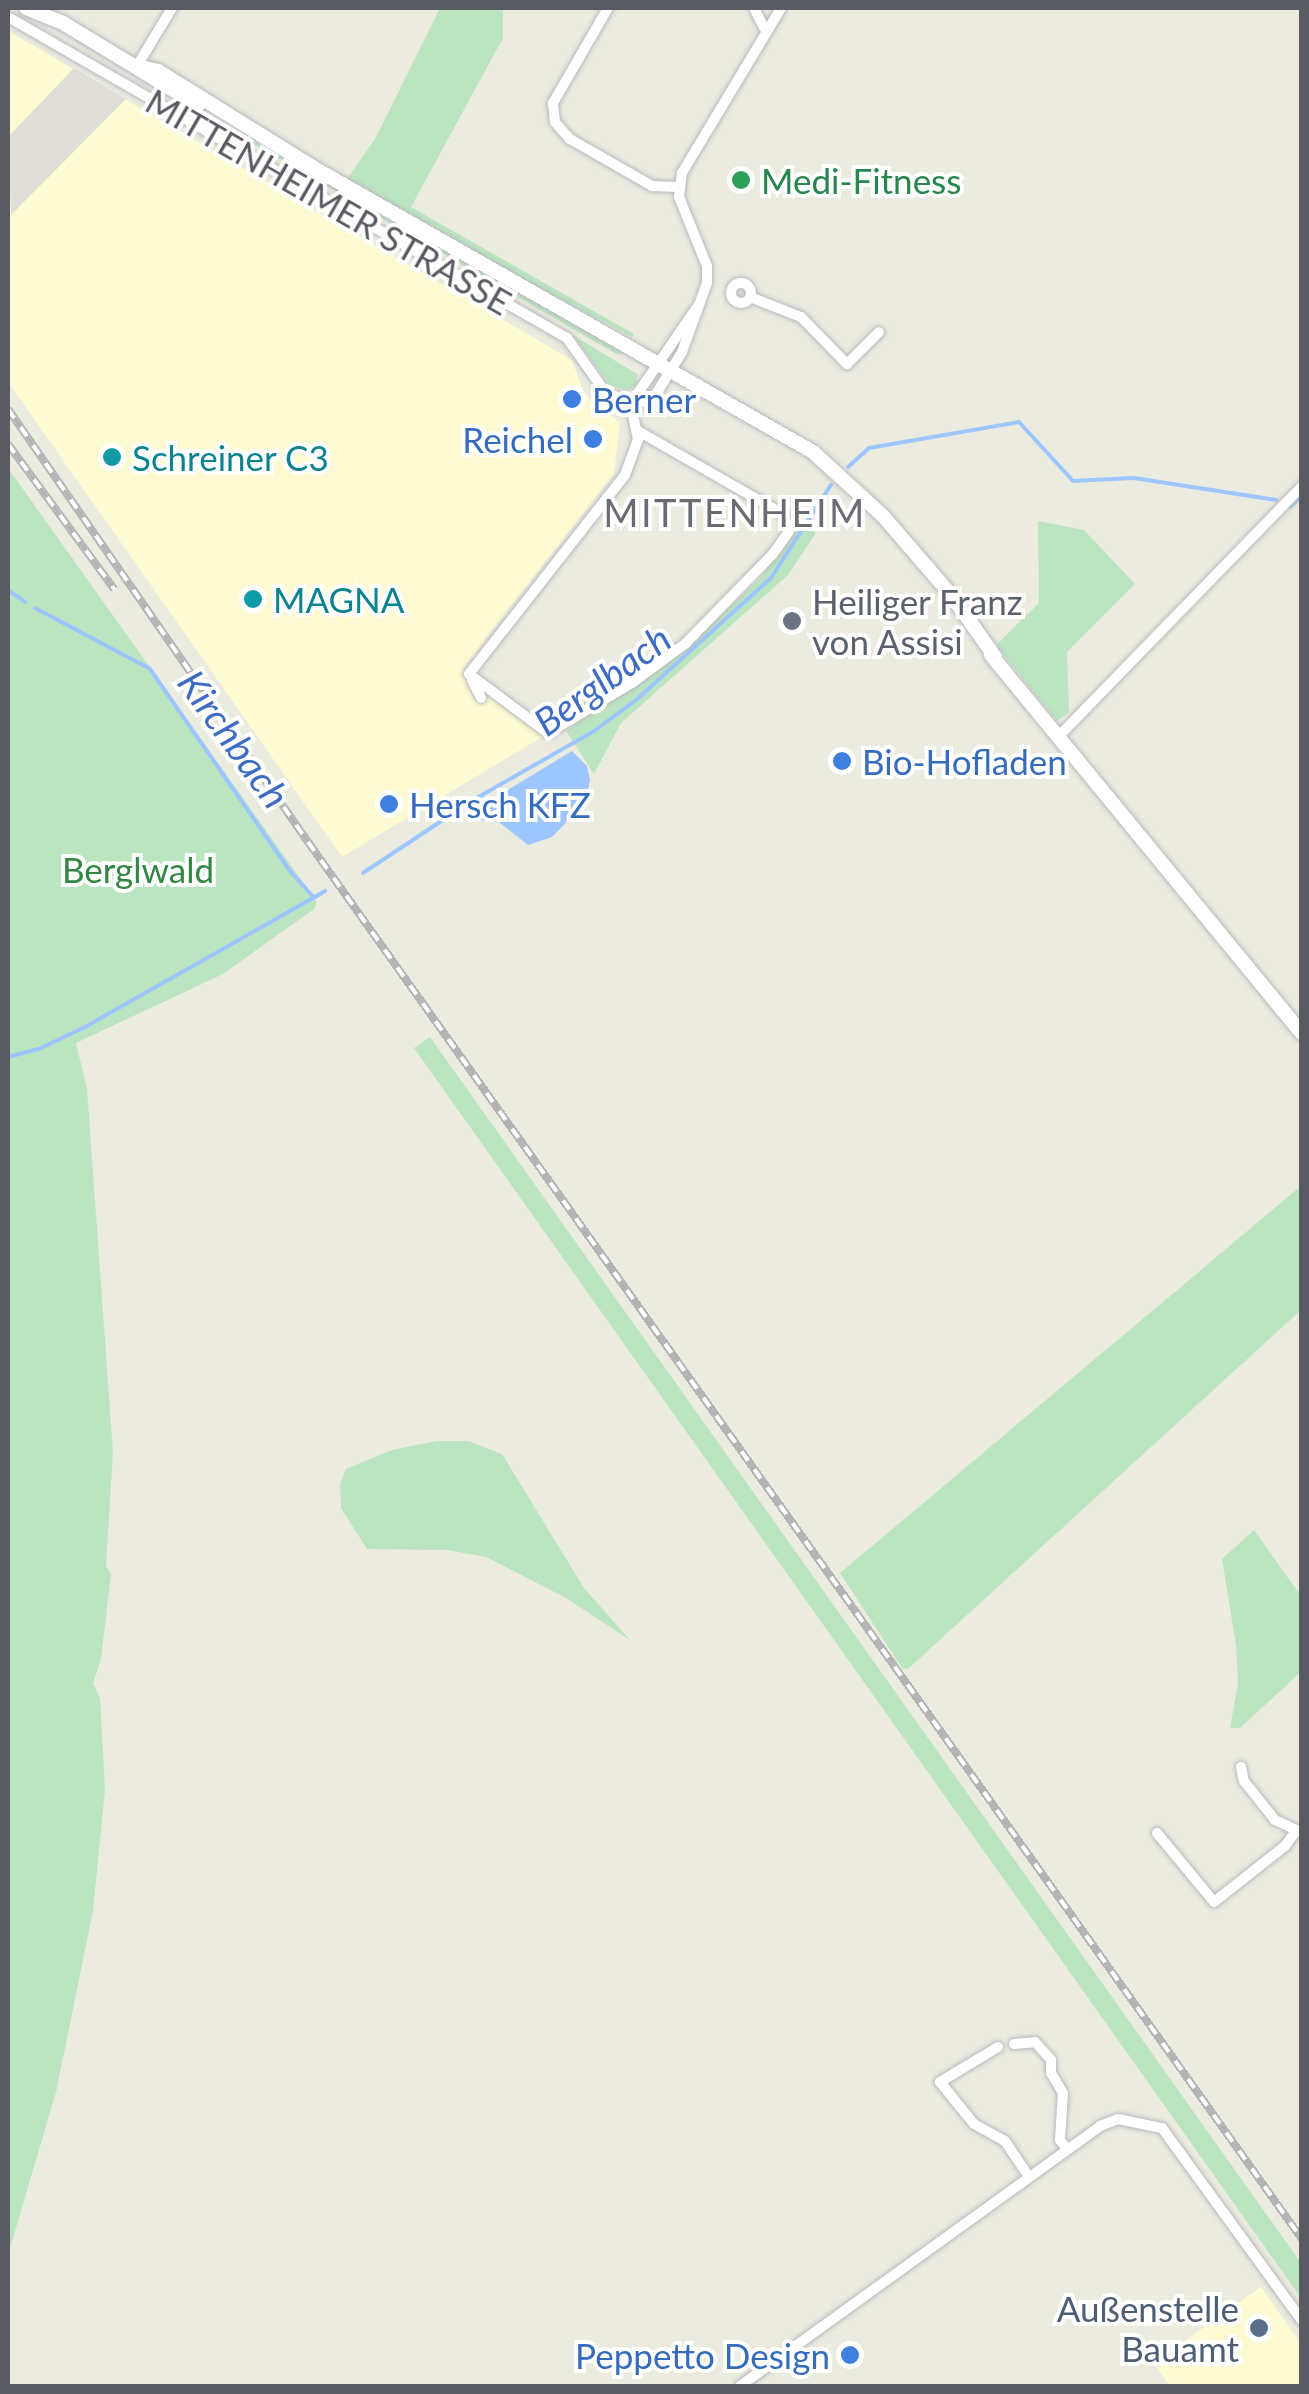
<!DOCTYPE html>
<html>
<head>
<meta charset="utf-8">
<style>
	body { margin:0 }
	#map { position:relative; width:1309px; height:2394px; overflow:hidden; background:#ecebdf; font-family:Lato,sans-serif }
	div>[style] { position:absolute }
	.commercial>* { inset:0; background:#fefad2 }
	.industrial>* { inset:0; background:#dfded7 }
	.green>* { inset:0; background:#bbe5c1 }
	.water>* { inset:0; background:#9dc6ff }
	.stream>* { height:4px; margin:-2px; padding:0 2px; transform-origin:2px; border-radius:2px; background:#9dc6ff }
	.roads { filter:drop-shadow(0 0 2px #b8b9bf) drop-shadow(0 0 2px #b8b9bf) }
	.street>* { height:10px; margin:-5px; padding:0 5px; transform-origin:5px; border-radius:5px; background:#fff }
	.street>.ring { margin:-5px; padding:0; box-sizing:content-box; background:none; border:10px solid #fff; border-radius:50% }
	.secondary>* { height:14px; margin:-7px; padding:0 7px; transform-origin:7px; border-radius:7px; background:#fff }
	.rail>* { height:8px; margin-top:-4px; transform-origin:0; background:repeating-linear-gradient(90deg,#fff 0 11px,#b3b4b4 0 22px); box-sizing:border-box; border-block:2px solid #b3b4b4 }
	.dots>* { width:28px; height:28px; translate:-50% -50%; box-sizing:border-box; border:5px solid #fff; border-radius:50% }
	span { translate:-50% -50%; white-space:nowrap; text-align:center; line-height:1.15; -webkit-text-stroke:8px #fff; paint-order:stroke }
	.leisure-label { font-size:35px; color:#27864d }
	.left { translate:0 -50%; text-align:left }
	.street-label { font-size:35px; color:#585b61 }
	.shop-label { font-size:35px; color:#366cbe }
	.right { translate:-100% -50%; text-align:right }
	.culture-label { font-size:35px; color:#0d838f }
	.worship-label { font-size:35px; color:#5b616d }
	.park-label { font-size:35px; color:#338643 }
	.service-label { font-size:35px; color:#4e5e75 }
	.neighbourhood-label { font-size:38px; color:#696d73; letter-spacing:2.5px }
	.water-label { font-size:38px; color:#3e6cc4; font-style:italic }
	.frame { position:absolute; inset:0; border:10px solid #585b61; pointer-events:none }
</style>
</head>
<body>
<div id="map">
	<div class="commercial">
		<div style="clip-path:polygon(8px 31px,572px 360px,584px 393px,620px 423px,614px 474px,462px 669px,547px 734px,342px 857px,8px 382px)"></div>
		<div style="clip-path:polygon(1261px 2287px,1301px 2344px,1301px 2386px,1170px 2386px,1153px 2363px)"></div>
	</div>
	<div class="industrial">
		<div style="clip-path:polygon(74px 68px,126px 99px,11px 215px,8px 137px)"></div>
	</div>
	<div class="green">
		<div style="clip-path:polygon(440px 8px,503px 8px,503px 38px,411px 207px,634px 334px,632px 337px,491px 263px,347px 179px,375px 139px)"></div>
		<div style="clip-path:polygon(40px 20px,271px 150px,624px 353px,618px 355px)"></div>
		<div style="clip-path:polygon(573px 335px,637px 374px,637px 384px,627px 391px,610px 385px)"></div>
		<div style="clip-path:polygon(8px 468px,317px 902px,314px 909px,223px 974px,76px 1043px,87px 1089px,113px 1452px,106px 1566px,111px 1574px,101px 1659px,93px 1683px,100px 1698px,105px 1789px,93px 1911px,56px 2092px,8px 2255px)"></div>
		<div style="clip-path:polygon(798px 521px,816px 533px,788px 575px,621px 723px,594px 774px,566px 731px,688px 645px,761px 578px)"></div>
		<div style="clip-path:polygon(1038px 521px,1084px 530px,1135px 584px,1067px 652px,1069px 712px,1057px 721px,996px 645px,1039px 603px)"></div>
		<div style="clip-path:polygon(430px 1037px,1301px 2263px,1301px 2298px,414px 1048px)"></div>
		<div style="clip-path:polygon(1301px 1186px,1301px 1310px,908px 1669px,902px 1668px,840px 1573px)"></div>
		<div style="clip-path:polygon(436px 1441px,468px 1441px,502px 1454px,584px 1588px,630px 1640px,566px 1598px,486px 1557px,447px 1550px,367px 1549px,341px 1508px,340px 1484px,346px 1469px,392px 1450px)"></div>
		<div style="clip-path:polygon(1254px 1530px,1301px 1596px,1301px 1672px,1240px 1728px,1230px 1728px,1238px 1683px,1236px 1645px,1222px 1559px)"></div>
	</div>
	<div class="water">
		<div style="clip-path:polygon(572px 751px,587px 766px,590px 781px,584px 804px,552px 837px,528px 845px,499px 822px,479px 820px,478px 808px)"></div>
	</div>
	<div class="stream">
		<div style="left:848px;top:467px;width:28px;rotate:-42deg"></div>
		<div style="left:869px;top:448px;width:152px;rotate:-9.8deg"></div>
		<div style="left:1019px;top:422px;width:80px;rotate:47.5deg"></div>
		<div style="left:1073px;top:481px;width:61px;rotate:-2.8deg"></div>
		<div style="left:1134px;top:478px;width:144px;rotate:8.8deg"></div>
		<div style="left:1290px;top:507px;width:16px;rotate:-43deg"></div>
		<div style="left:8px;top:590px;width:21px;rotate:35deg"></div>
		<div style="left:35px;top:608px;width:130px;rotate:27.9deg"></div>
		<div style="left:150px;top:669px;width:246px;rotate:55.3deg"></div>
		<div style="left:290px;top:871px;width:36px;rotate:48deg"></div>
		<div style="left:363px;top:873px;width:134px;rotate:-33.5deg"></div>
		<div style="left:475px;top:799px;width:137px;rotate:-29.7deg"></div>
		<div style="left:594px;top:731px;width:52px;rotate:-36.4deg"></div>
		<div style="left:636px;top:700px;width:182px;rotate:-42.1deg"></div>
		<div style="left:771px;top:578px;width:111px;rotate:-57.2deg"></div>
		<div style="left:8px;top:1057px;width:34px;rotate:-15deg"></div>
		<div style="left:41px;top:1048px;width:49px;rotate:-25.5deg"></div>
		<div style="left:85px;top:1027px;width:276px;rotate:-29.5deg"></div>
	</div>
	<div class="roads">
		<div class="street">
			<div style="left:608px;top:8px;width:110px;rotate:120.1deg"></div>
			<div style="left:553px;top:103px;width:19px;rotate:84deg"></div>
			<div style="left:555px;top:122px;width:23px;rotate:49deg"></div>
			<div style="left:570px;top:139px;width:95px;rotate:29.8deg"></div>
			<div style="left:652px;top:186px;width:26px;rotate:2deg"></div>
			<div style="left:754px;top:8px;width:22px;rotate:63deg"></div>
			<div style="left:8px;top:17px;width:645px;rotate:29.87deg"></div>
			<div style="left:567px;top:338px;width:67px;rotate:54.7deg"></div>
			<div style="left:606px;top:393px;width:34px;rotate:19deg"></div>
			<div style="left:638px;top:404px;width:21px;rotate:-29deg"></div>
			<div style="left:656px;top:394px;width:49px;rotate:-58.2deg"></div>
			<div style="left:682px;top:352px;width:73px;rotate:-70.1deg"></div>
			<div style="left:707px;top:283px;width:17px;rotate:-90deg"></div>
			<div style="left:707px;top:266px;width:74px;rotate:-112.1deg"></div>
			<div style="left:679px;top:197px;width:24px;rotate:-83deg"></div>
			<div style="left:682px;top:173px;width:192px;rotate:-59deg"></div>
			<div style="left:137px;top:66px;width:68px;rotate:-58.9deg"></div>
			<div class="ring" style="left:731px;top:283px;width:10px;height:10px"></div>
			<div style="left:750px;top:297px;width:55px;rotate:21.4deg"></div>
			<div style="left:801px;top:317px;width:66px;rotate:45.6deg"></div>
			<div style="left:847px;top:364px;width:45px;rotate:-45deg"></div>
			<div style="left:631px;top:403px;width:121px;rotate:-55.4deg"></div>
			<div style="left:469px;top:674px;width:99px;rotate:36.8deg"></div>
			<div style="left:548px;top:733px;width:98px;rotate:-30.8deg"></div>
			<div style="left:632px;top:683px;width:67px;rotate:-36.5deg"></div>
			<div style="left:686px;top:643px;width:124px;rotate:-45.7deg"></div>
			<div style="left:773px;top:554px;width:28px;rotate:-55deg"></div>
			<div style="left:789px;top:531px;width:18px;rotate:-109deg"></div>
			<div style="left:783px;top:514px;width:167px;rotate:-150.2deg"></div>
			<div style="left:469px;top:674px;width:253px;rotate:-51.9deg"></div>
			<div style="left:625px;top:475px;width:37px;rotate:-70deg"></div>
			<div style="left:638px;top:440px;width:38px;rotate:-101deg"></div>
			<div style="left:472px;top:680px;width:20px;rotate:63deg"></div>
			<div style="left:1060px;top:735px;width:347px;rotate:-45.8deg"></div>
			<div style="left:1241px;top:1767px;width:14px;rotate:78deg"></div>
			<div style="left:1244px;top:1781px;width:50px;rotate:51.5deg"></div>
			<div style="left:1275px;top:1820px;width:29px;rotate:25deg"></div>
			<div style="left:1157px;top:1833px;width:89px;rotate:50.4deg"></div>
			<div style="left:1214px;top:1902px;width:90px;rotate:-38.3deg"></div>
			<div style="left:1285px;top:1846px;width:19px;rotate:-54deg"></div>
			<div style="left:1014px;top:2044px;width:21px;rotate:-5deg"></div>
			<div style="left:1035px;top:2042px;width:24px;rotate:48deg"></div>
			<div style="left:1051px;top:2060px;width:13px;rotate:90deg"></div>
			<div style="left:1051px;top:2073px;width:23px;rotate:59deg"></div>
			<div style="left:1063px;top:2093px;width:47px;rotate:93.7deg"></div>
			<div style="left:1060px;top:2140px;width:11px;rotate:52deg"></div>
			<div style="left:998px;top:2047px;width:68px;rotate:148.9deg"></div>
			<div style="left:940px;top:2082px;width:54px;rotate:51deg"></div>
			<div style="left:974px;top:2124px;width:35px;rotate:29deg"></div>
			<div style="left:1005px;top:2141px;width:43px;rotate:56.3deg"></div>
			<div style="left:740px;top:2386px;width:444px;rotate:-35.8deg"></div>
			<div style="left:1100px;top:2126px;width:19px;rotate:-21deg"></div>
			<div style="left:1118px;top:2119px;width:45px;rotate:11.6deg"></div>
			<div style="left:1162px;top:2128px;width:238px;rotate:54deg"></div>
		</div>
		<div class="secondary">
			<div style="left:26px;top:8px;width:40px;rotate:22deg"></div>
			<div style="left:63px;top:23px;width:158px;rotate:31.3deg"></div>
			<div style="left:137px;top:66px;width:22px;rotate:13deg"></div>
			<div style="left:158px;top:71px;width:192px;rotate:31.8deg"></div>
			<div style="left:321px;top:172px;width:566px;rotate:29.64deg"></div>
			<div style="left:813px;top:452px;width:95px;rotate:42.4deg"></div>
			<div style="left:883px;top:516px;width:106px;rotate:49.2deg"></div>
			<div style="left:952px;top:596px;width:75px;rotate:54.8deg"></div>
			<div style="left:991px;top:655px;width:489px;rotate:50.6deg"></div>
		</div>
	</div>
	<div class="rail">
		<div style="left:8px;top:409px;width:527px;rotate:55.28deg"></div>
		<div style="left:308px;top:842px;width:1715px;rotate:54.57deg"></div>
		<div style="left:8px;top:444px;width:180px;rotate:53.8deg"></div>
	</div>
	<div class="dots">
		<div style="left:741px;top:180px;background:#2e9e5b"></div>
		<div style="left:572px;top:399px;background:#3f7fe0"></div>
		<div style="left:593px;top:439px;background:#3f7fe0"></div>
		<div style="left:112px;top:457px;background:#0f9aa8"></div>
		<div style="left:253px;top:599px;background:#0f9aa8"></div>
		<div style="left:792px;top:621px;background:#6b7280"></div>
		<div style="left:842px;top:761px;background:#3f7fe0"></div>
		<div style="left:389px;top:804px;background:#3f7fe0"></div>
		<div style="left:1259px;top:2328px;background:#5c6f8a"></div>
		<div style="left:850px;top:2355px;background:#3f7fe0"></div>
	</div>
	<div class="leisure-label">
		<span class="left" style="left:761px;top:180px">Medi-Fitness</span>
	</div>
	<div class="street-label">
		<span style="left:329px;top:201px;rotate:30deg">MITTENHEIMER STRASSE</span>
	</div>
	<div class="shop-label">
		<span class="left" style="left:592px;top:399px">Berner</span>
		<span class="right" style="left:573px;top:439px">Reichel</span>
		<span class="left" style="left:862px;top:761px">Bio-Hofladen</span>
		<span class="left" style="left:409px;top:804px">Hersch KFZ</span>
		<span class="right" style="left:830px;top:2355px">Peppetto Design</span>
	</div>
	<div class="culture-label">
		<span class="left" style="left:132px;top:457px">Schreiner C3</span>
		<span class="left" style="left:273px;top:599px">MAGNA</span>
	</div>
	<div class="worship-label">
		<span class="left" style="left:812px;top:621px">Heiliger Franz<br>von Assisi</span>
	</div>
	<div class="park-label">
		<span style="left:138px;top:869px">Berglwald</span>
	</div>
	<div class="service-label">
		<span class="right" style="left:1239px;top:2328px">Außenstelle<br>Bauamt</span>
	</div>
	<div class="neighbourhood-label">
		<span style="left:735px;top:513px">MITTENHEIM</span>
	</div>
	<div class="water-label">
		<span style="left:602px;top:680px;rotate:-36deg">Berglbach</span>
		<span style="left:234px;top:739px;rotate:54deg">Kirchbach</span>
	</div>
	<div class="frame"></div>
</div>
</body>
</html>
